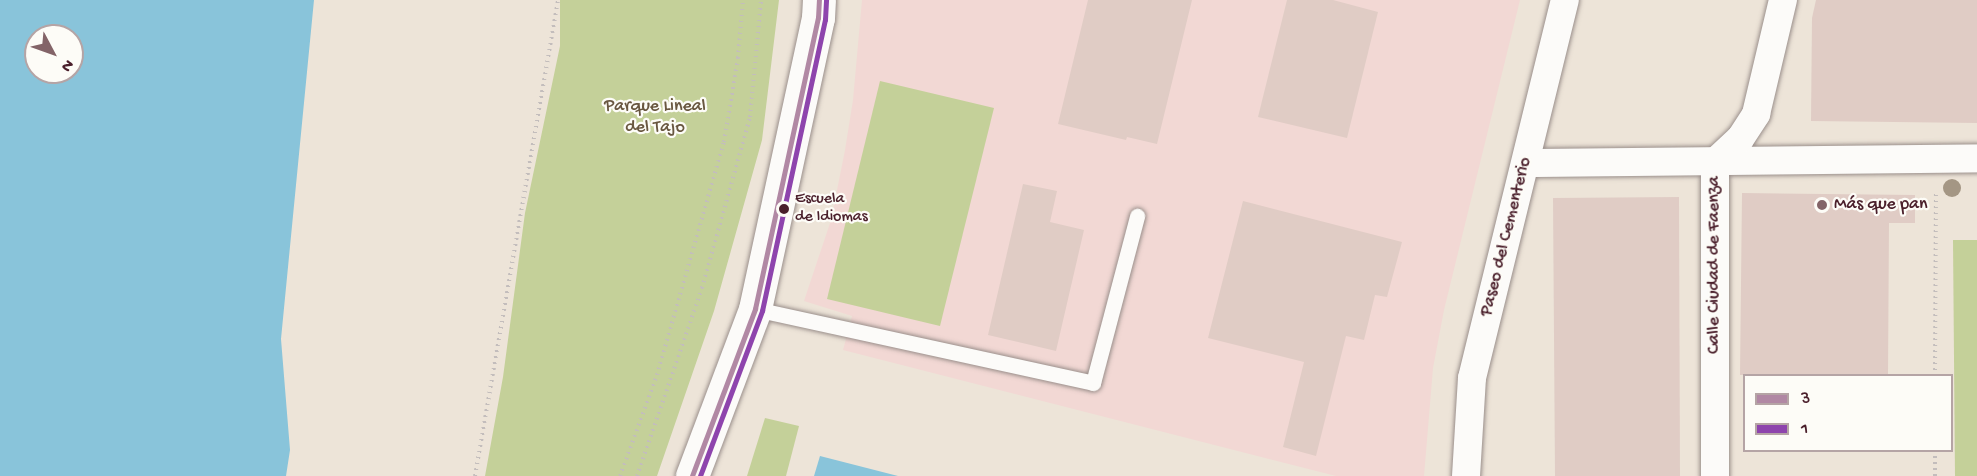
<!DOCTYPE html>
<html>
<head>
<meta charset="utf-8">
<style>
	body { margin:0 }
	#map { position:relative; width:1977px; height:476px; overflow:hidden; background:#ede4d8; font-family:"Gochi Hand",sans-serif }
	div>[style] { position:absolute }
	.built>* { inset:0; background:#f2d8d4 }
	.green>* { inset:0; background:#c4d099 }
	.water>* { inset:0; background:#89c4da }
	.building>* { inset:0; background:#e0ccc5 }
	.path>* { height:4px; margin-top:-2px; transform-origin:0; background:repeating-linear-gradient(90deg,#c3bdbc 0 1.5px,transparent 0 6px) }
	.roads { filter:drop-shadow(0 0 2px #9a8f8b) drop-shadow(0 0 2px #9a8f8b) }
	.service>* { height:15px; margin:-7.5px; padding:0 7.5px; transform-origin:7.5px; border-radius:7.5px; background:#fcfbf9 }
	.minor>* { height:28px; margin:-14px; padding:0 14px; transform-origin:14px; border-radius:14px; background:#fcfbf9 }
	.tertiary>* { height:33px; margin:-16.5px; padding:0 16.5px; transform-origin:16.5px; border-radius:16.5px; background:#fcfbf9 }
	.bus-1>* { height:4.5px; margin:-2.25px; padding:0 2.25px; transform-origin:2.25px; border-radius:2.25px; background:#b188a4 }
	.bus-2>* { height:4.5px; margin:-2.25px; padding:0 2.25px; transform-origin:2.25px; border-radius:2.25px; background:#8e44ad }
	.trees>* { width:18px; height:18px; margin:-9px; border-radius:50%; background:#a49684 }
	.dots>* { width:16px; height:16px; translate:-50% -50%; box-sizing:border-box; border:3px solid #fdfcf7; border-radius:50% }
	span { translate:-50% -50%; white-space:nowrap; text-align:center; line-height:1.15; -webkit-text-stroke:4.5px #fdfcf7; paint-order:stroke }
	.bus-label { font-size:16px; color:#4a1f2b }
	.left { translate:0 -50%; text-align:left }
	.park-label { font-size:18px; color:#695740 }
	.poi-label { font-size:18px; color:#4a1f2b }
	.street-label { font-size:18px; color:#4a1f2b }
	.legend { position:absolute; left:1743px; top:374px; width:210px; height:78px; box-sizing:border-box; background:#fdfcf7; border:2px solid #b5a4a5; margin:0; padding:8px 10px; list-style:none; font-size:18px; color:#4a1f2b }
	.legend li { display:flex; align-items:center; gap:12px; height:30px }
	.legend b { width:30px; border:2px solid #b5a4a5 }
	.north { position:absolute; left:24px; top:24px; width:60px; height:60px; box-sizing:border-box; background:#fdfcf7; border:2px solid #b5a4a5; border-radius:50%; rotate:131deg; font-size:16px; font-weight:700; line-height:24px; text-align:center; color:#4a1f2b }
	.north::after { content:''; display:block; margin:auto; width:21px; height:27px; background:#836468; clip-path:polygon(50% 0,100% 100%,50% 72%,0 100%) }
</style>
</head>
<body>
<div id="map">
	<div class="built">
		<div style="clip-path:polygon(862px 0,1520px 0,1444px 310px,1433px 368px,1424px 476px,1336px 476px,843px 350px,852px 316px,804px 301px,831px 220px,845px 150px,853px 100px)"></div>
	</div>
	<div class="green">
		<div style="clip-path:polygon(560px 0,779px 0,762px 140px,714px 311px,657px 476px,485px 476px,503px 377px,525px 213px,560px 46px)"></div>
		<div style="clip-path:polygon(880px 81px,994px 108px,940px 326px,827px 299px)"></div>
		<div style="clip-path:polygon(1953px 240px,1977px 240px,1977px 476px,1955px 476px)"></div>
		<div style="clip-path:polygon(765px 418px,799px 426px,786px 476px,747px 476px)"></div>
	</div>
	<div class="water">
		<div style="clip-path:polygon(evenodd,0 0,314px 0,281px 339px,290px 450px,286px 476px,0 476px,0 0,36px 36px,72px 36px,72px 72px,36px 72px,36px 36px)"></div>
		<div style="clip-path:polygon(820px 456px,898px 476px,814px 476px)"></div>
	</div>
	<div class="building">
		<div style="clip-path:polygon(1088px 0,1192px 0,1157px 144px,1127px 137px,1126px 140px,1058px 124px)"></div>
		<div style="clip-path:polygon(1287px 0,1333px 0,1378px 12px,1347px 138px,1258px 117px)"></div>
		<div style="clip-path:polygon(1816px 0,1977px 0,1977px 123px,1811px 121px,1812px 18px)"></div>
		<div style="clip-path:polygon(1023px 184px,1057px 191px,1050px 222px,1084px 230px,1056px 351px,988px 335px)"></div>
		<div style="clip-path:polygon(1742px 193px,1915px 195px,1915px 223px,1889px 223px,1888px 375px,1740px 375px)"></div>
		<div style="clip-path:polygon(1679px 197px,1680px 476px,1555px 476px,1553px 198px)"></div>
		<div style="clip-path:polygon(1243px 201px,1402px 242px,1387px 297px,1375px 295px,1364px 340px,1346px 336px,1316px 456px,1283px 447px,1304px 362px,1208px 338px)"></div>
	</div>
	<div class="path">
		<div style="left:1935px;top:376px;width:186px;rotate:-89.7deg"></div>
		<div style="left:475px;top:476px;width:483px;rotate:-80.1deg"></div>
		<div style="left:620px;top:476px;width:108px;rotate:-69.9deg"></div>
		<div style="left:657px;top:375px;width:242px;rotate:-74deg"></div>
		<div style="left:724px;top:142px;width:85px;rotate:-80.5deg"></div>
		<div style="left:738px;top:58px;width:58px;rotate:-85.1deg"></div>
		<div style="left:637px;top:476px;width:199px;rotate:-70.9deg"></div>
		<div style="left:702px;top:288px;width:178px;rotate:-74.3deg"></div>
		<div style="left:750px;top:117px;width:118px;rotate:-84.6deg"></div>
		<div style="left:1935px;top:476px;width:26px;rotate:-90deg"></div>
	</div>
	<div class="roads">
		<div class="service">
			<div style="left:755px;top:309px;width:346px;rotate:12.3deg"></div>
			<div style="left:1093px;top:383px;width:173px;rotate:-75.2deg"></div>
		</div>
		<div class="minor">
			<div style="left:1526px;top:163px;width:451px;rotate:-0.6deg"></div>
			<div style="left:1466px;top:476px;width:98px;rotate:-86.5deg"></div>
			<div style="left:1472px;top:378px;width:389px;rotate:-76.2deg"></div>
			<div style="left:1715px;top:476px;width:314px;rotate:-90deg"></div>
			<div style="left:1715px;top:162px;width:34px;rotate:-43deg"></div>
			<div style="left:1740px;top:139px;width:30px;rotate:-57deg"></div>
			<div style="left:1756px;top:114px;width:117px;rotate:-76.7deg"></div>
		</div>
		<div class="tertiary">
			<div style="left:692px;top:476px;width:178px;rotate:-69.3deg"></div>
			<div style="left:755px;top:309px;width:298px;rotate:-77.8deg"></div>
			<div style="left:818px;top:18px;width:18px;rotate:-87deg"></div>
		</div>
	</div>
	<div class="bus-1">
		<div style="left:692px;top:476px;width:178px;rotate:-69.3deg"></div>
		<div style="left:755px;top:309px;width:298px;rotate:-77.8deg"></div>
		<div style="left:818px;top:18px;width:18px;rotate:-87deg"></div>
	</div>
	<div class="bus-2">
		<div style="left:700px;top:476px;width:176px;rotate:-69.4deg"></div>
		<div style="left:762px;top:311px;width:298px;rotate:-77.8deg"></div>
		<div style="left:825px;top:20px;width:20px;rotate:-87deg"></div>
	</div>
	<div class="trees">
		<div style="left:1952px;top:188px"></div>
	</div>
	<div class="dots">
		<div style="left:1822px;top:205px;background:#836468"></div>
		<div style="left:784px;top:209px;background:#4a1f2b"></div>
	</div>
	<div class="bus-label">
		<span class="left" style="left:795px;top:209px">Escuela<br>de Idiomas</span>
	</div>
	<div class="park-label">
		<span style="left:655px;top:118px">Parque Lineal<br>del Tajo</span>
	</div>
	<div class="poi-label">
		<span class="left" style="left:1834px;top:205px">Más que pan</span>
	</div>
	<div class="street-label">
		<span style="left:1507px;top:237px;rotate:-76deg">Paseo del Cementerio</span>
		<span style="left:1715px;top:265px;rotate:-90deg">Calle Ciudad de Faenza</span>
	</div>
	<ul class="legend">
	<li><b style="height:8px;background:#b188a4"></b>3</li>
	<li><b style="height:8px;background:#8e44ad"></b>1</li>
	</ul>
	<div class="north">N</div>
</div>
</body>
</html>
